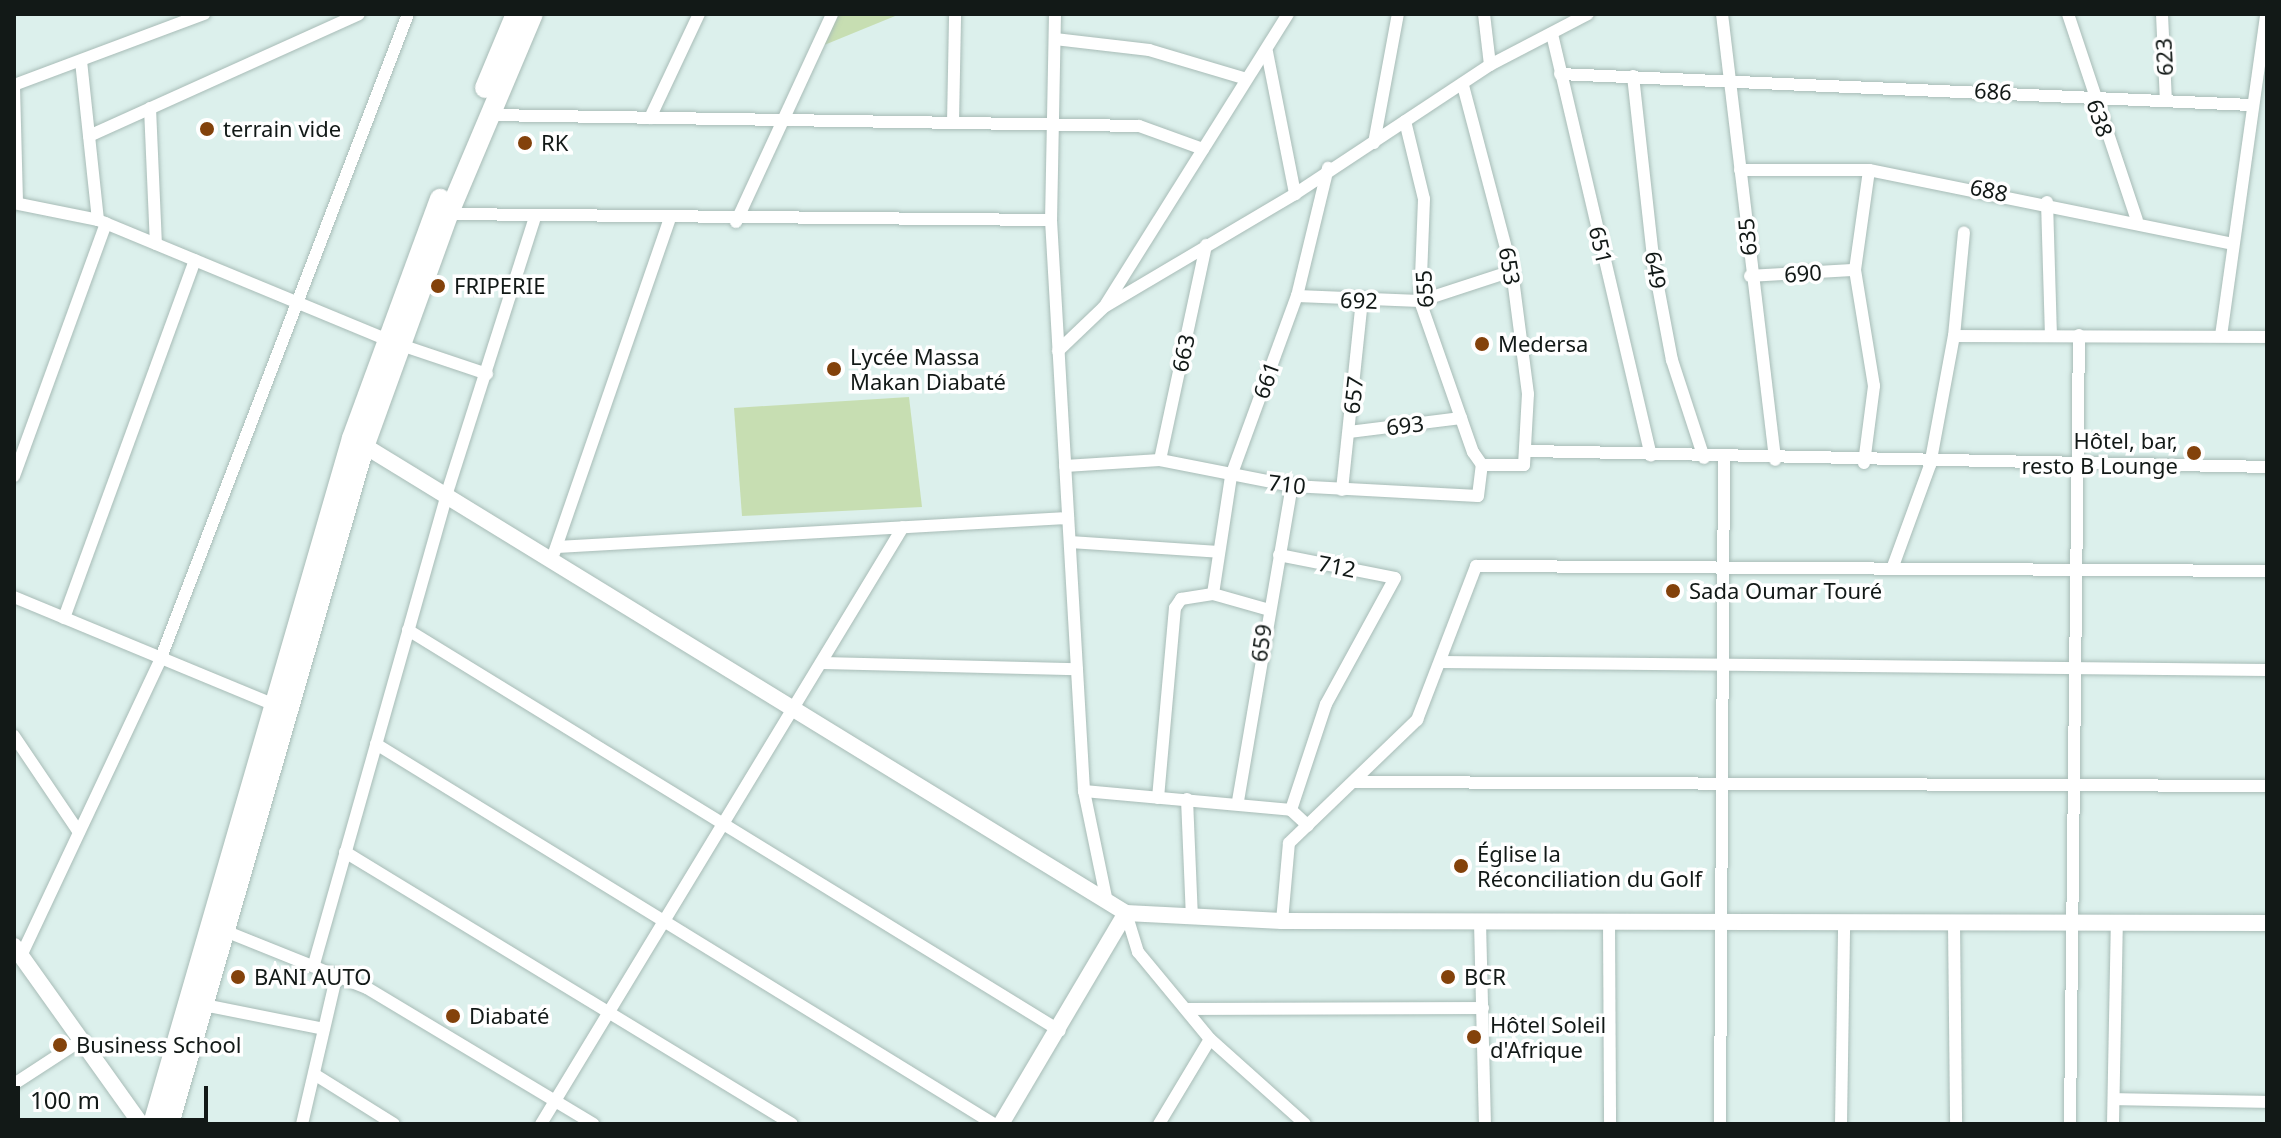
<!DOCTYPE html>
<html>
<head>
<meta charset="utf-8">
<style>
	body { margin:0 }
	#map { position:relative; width:2281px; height:1138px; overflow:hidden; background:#dcf0ec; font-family:"Noto Sans",sans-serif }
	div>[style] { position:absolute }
	.green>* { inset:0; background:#c7deb2 }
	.roads { filter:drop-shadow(0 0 2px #a8bcb7) drop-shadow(0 0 2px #a8bcb7) }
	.minor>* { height:12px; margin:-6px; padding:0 6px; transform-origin:6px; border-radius:6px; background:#fff }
	.tertiary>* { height:16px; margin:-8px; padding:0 8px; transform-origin:8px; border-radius:8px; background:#fff }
	.primary>* { height:20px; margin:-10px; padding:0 10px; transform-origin:10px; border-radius:10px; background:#fff }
	.dots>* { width:22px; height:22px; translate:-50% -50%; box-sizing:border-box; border:4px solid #fff; border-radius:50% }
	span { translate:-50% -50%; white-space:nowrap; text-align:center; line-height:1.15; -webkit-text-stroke:7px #fff; paint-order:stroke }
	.street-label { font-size:22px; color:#121917 }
	.poi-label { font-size:22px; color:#121917 }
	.left { translate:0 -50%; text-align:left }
	.right { translate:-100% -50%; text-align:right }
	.frame { position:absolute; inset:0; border:16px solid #121917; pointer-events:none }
	.scale { position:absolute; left:16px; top:1086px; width:192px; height:36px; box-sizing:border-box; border:4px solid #121917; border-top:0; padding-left:10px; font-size:24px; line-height:28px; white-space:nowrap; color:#121917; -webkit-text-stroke:6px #fff; paint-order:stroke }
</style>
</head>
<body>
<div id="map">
	<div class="green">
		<div style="clip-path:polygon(832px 14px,900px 14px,812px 50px)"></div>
		<div style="clip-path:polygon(909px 397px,922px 507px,742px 516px,734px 408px)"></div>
	</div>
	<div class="roads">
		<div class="minor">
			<div style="left:1055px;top:14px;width:206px;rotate:91.1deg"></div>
			<div style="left:1051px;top:220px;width:572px;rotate:86.69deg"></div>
			<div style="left:1084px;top:791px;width:108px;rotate:78.3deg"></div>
			<div style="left:1484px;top:14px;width:51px;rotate:83.3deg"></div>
			<div style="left:1722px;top:14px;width:449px;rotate:83.2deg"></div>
			<div style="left:2068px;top:14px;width:217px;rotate:71.5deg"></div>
			<div style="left:2162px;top:14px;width:87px;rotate:87.4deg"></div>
			<div style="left:1552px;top:34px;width:433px;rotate:76.8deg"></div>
			<div style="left:1055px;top:39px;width:95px;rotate:6.7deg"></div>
			<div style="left:1149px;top:50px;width:101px;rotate:16.6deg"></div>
			<div style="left:1267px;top:52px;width:145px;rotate:78.8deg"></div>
			<div style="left:81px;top:61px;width:160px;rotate:83.9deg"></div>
			<div style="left:1560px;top:74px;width:693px;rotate:2.57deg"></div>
			<div style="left:1633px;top:76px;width:190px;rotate:83.7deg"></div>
			<div style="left:1654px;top:265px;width:97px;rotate:79.3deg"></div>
			<div style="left:1672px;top:360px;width:103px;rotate:71.9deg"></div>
			<div style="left:14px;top:85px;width:203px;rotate:-20.5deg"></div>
			<div style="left:14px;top:87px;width:116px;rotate:88.5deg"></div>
			<div style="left:150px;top:108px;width:136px;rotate:87.5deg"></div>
			<div style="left:489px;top:115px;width:650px;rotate:0.97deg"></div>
			<div style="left:1139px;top:126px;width:68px;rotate:19.8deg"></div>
			<div style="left:650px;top:118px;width:115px;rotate:-64.8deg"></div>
			<div style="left:1405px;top:121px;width:80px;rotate:76.3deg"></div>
			<div style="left:1424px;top:199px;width:102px;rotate:92.2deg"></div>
			<div style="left:1420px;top:301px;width:160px;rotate:70.7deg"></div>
			<div style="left:1473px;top:452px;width:16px;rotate:55deg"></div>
			<div style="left:1482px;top:465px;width:42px"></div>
			<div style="left:1524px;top:465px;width:71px;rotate:-86.8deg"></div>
			<div style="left:1528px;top:394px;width:124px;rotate:-97.4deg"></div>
			<div style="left:1512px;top:271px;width:192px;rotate:-104.8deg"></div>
			<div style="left:953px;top:123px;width:109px;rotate:-88.9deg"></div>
			<div style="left:89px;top:136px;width:296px;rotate:-24.3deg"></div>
			<div style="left:1374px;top:143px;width:131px;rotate:-79.5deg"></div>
			<div style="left:1740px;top:170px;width:129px"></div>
			<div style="left:1869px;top:170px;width:371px;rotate:11.5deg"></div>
			<div style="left:2047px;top:202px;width:133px;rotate:88.3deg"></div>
			<div style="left:14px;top:203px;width:86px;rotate:11.4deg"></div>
			<div style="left:98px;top:220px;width:308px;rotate:22.5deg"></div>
			<div style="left:446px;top:214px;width:605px;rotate:0.57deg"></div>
			<div style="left:736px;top:222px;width:229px;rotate:-65.2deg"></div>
			<div style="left:1750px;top:276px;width:105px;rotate:-3.3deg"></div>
			<div style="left:1297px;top:296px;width:123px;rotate:2.3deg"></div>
			<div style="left:1420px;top:301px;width:97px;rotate:-18.1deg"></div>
			<div style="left:1106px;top:304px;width:342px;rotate:-57.9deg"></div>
			<div style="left:1954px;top:336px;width:104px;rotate:-84.5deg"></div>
			<div style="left:2221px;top:336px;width:325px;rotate:-82deg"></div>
			<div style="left:398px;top:344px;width:94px;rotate:18.6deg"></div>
			<div style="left:1058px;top:351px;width:64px;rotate:-43.7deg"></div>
			<div style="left:1104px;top:307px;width:222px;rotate:-30.6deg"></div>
			<div style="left:1295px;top:194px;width:234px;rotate:-33.5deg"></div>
			<div style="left:1490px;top:65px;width:110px;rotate:-27.5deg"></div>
			<div style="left:1349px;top:432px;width:113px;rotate:-7.1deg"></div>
			<div style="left:1530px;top:451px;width:737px;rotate:1.24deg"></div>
			<div style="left:1160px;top:460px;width:220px;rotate:-77.9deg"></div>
			<div style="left:1864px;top:463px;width:78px;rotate:-82.6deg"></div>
			<div style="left:1874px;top:386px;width:118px;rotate:-99.3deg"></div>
			<div style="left:1855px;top:270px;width:101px;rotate:-82deg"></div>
			<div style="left:1065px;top:466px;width:95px;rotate:-3.6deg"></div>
			<div style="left:1160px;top:460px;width:135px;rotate:11.1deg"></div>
			<div style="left:1292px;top:486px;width:186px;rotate:3.1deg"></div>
			<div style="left:1478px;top:496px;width:31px;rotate:-83deg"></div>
			<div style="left:14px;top:476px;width:269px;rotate:-70deg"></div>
			<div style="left:1342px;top:490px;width:190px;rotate:-84deg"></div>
			<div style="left:1070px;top:542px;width:149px;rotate:3.8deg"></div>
			<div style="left:557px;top:547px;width:512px;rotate:-3.25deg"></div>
			<div style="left:554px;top:553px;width:352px;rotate:-70.9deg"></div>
			<div style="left:1279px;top:555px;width:118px;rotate:11.2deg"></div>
			<div style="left:1395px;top:578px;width:144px;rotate:118.7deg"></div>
			<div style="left:1326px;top:704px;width:112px;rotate:108.3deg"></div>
			<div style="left:1892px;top:569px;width:111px;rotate:-69.9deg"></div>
			<div style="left:1930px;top:465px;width:131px;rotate:-79.5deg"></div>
			<div style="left:1954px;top:336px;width:313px;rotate:0.2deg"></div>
			<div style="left:1213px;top:594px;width:119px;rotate:-81.3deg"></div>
			<div style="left:1231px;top:476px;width:192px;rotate:-69.9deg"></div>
			<div style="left:1297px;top:296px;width:132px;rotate:-76.4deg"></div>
			<div style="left:14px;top:597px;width:285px;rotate:22.5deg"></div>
			<div style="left:64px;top:618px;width:381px;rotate:-69.9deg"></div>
			<div style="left:408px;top:630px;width:765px;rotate:31.59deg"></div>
			<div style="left:1440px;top:662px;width:827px;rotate:0.55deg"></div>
			<div style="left:823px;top:663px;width:254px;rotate:1.4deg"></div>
			<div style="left:14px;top:736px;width:115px;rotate:56deg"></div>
			<div style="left:376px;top:744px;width:725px;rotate:31.59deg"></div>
			<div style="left:1354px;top:782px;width:913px;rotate:0.25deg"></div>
			<div style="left:1084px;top:791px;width:208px;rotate:5.2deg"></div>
			<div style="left:1291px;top:810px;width:23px;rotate:43deg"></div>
			<div style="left:1158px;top:798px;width:191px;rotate:-84.9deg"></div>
			<div style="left:1175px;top:608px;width:11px;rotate:-56deg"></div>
			<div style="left:1181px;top:599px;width:32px;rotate:-9deg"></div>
			<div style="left:1213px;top:594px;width:55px;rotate:15.8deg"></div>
			<div style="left:1187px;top:799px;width:117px;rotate:87.6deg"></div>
			<div style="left:1238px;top:801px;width:320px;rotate:-80.3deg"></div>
			<div style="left:345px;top:852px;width:523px;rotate:31.32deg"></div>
			<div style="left:1126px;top:913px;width:41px;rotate:72.9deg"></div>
			<div style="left:1138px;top:952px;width:113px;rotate:50.4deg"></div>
			<div style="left:1210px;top:1039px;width:127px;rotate:41.8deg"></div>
			<div style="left:1282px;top:921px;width:78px;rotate:-84.9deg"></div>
			<div style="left:1289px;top:843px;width:178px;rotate:-43.9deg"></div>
			<div style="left:1417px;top:720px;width:165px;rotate:-69deg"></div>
			<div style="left:1476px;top:566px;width:791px;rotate:0.36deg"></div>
			<div style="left:1609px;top:921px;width:203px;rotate:89.7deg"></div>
			<div style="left:1480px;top:922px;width:202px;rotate:88.6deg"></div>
			<div style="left:1954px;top:923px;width:201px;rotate:89.4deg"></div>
			<div style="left:220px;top:929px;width:158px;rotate:21.9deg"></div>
			<div style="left:367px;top:988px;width:264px;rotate:31deg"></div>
			<div style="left:21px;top:956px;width:327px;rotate:-64.8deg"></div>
			<div style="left:160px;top:660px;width:692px;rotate:-69deg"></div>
			<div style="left:314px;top:964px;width:486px;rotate:-74.2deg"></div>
			<div style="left:446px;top:496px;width:293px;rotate:-72.3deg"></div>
			<div style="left:204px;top:1005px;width:122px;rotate:11.3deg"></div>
			<div style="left:1187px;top:1009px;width:296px;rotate:-0.2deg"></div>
			<div style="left:314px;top:1074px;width:94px;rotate:32deg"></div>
			<div style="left:14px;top:1084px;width:79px;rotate:-33.1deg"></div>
			<div style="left:2114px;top:1099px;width:153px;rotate:1.1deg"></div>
			<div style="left:302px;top:1124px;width:154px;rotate:-76.9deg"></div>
			<div style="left:541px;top:1124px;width:698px;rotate:-58.77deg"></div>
			<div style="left:1159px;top:1124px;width:99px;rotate:-59deg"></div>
			<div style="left:1720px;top:1124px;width:665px;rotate:-89.66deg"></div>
			<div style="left:1841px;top:1124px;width:202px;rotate:-89.1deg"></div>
			<div style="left:2070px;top:1124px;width:789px;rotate:-89.35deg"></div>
			<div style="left:2113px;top:1124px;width:202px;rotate:-88.9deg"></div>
		</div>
		<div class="tertiary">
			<div style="left:355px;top:440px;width:905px;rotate:31.53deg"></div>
			<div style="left:1126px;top:913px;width:156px;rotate:2.9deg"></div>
			<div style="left:1282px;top:921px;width:985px;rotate:0.12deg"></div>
			<div style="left:14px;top:946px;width:219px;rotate:54.5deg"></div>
			<div style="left:1001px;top:1124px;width:245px;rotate:-59.4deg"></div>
		</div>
		<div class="primary">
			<div style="left:485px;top:88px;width:80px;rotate:-67.3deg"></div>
			<div style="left:153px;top:1124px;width:714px;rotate:-73.82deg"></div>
			<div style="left:352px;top:438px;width:255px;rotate:-69.8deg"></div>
			<div style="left:169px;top:1124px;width:705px;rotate:-73.93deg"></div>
			<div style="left:364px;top:447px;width:247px;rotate:-70.1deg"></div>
			<div style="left:448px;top:215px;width:218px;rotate:-67.1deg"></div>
		</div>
	</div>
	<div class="dots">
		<div style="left:207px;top:129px;background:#83420b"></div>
		<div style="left:525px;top:143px;background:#83420b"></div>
		<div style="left:438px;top:286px;background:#83420b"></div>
		<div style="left:1482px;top:344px;background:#83420b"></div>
		<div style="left:834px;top:369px;background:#83420b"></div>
		<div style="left:2194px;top:453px;background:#83420b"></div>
		<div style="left:1673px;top:591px;background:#83420b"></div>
		<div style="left:1461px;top:866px;background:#83420b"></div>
		<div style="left:238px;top:977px;background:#83420b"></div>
		<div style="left:1448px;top:977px;background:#83420b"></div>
		<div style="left:453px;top:1016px;background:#83420b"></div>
		<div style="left:1474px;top:1037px;background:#83420b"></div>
		<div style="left:60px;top:1045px;background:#83420b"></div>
	</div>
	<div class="street-label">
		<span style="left:2164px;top:57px;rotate:-93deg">623</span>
		<span style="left:1993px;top:91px;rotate:3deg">686</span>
		<span style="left:2100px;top:118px;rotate:71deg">638</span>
		<span style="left:1989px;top:190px;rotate:12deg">688</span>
		<span style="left:1747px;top:237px;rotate:-95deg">635</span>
		<span style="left:1601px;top:245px;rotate:77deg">651</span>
		<span style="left:1510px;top:266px;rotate:80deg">653</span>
		<span style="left:1656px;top:270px;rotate:81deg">649</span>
		<span style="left:1803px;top:273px;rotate:-4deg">690</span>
		<span style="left:1424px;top:289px;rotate:-94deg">655</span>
		<span style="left:1359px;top:300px;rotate:2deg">692</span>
		<span style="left:1183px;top:353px;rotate:-78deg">663</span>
		<span style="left:1266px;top:380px;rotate:-70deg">661</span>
		<span style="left:1353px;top:395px;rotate:-84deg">657</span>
		<span style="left:1405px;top:425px;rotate:-7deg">693</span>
		<span style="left:1287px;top:484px;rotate:7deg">710</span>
		<span style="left:1337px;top:566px;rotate:11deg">712</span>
		<span style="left:1261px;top:643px;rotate:-82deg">659</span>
	</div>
	<div class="poi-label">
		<span class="left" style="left:223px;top:129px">terrain vide</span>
		<span class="left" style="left:541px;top:143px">RK</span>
		<span class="left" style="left:454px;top:286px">FRIPERIE</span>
		<span class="left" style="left:1498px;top:344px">Medersa</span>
		<span class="left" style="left:850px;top:369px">Lycée Massa<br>Makan Diabaté</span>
		<span class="right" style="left:2178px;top:453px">Hôtel, bar,<br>resto B Lounge</span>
		<span class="left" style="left:1689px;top:591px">Sada Oumar Touré</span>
		<span class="left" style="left:1477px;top:866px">Église la<br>Réconciliation du Golf</span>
		<span class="left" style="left:254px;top:977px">BANI AUTO</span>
		<span class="left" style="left:1464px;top:977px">BCR</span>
		<span class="left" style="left:469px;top:1016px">Diabaté</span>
		<span class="left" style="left:1490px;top:1037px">Hôtel Soleil<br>d'Afrique</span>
		<span class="left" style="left:76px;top:1045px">Business School</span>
	</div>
	<div class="frame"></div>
	<div class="scale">100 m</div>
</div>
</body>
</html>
